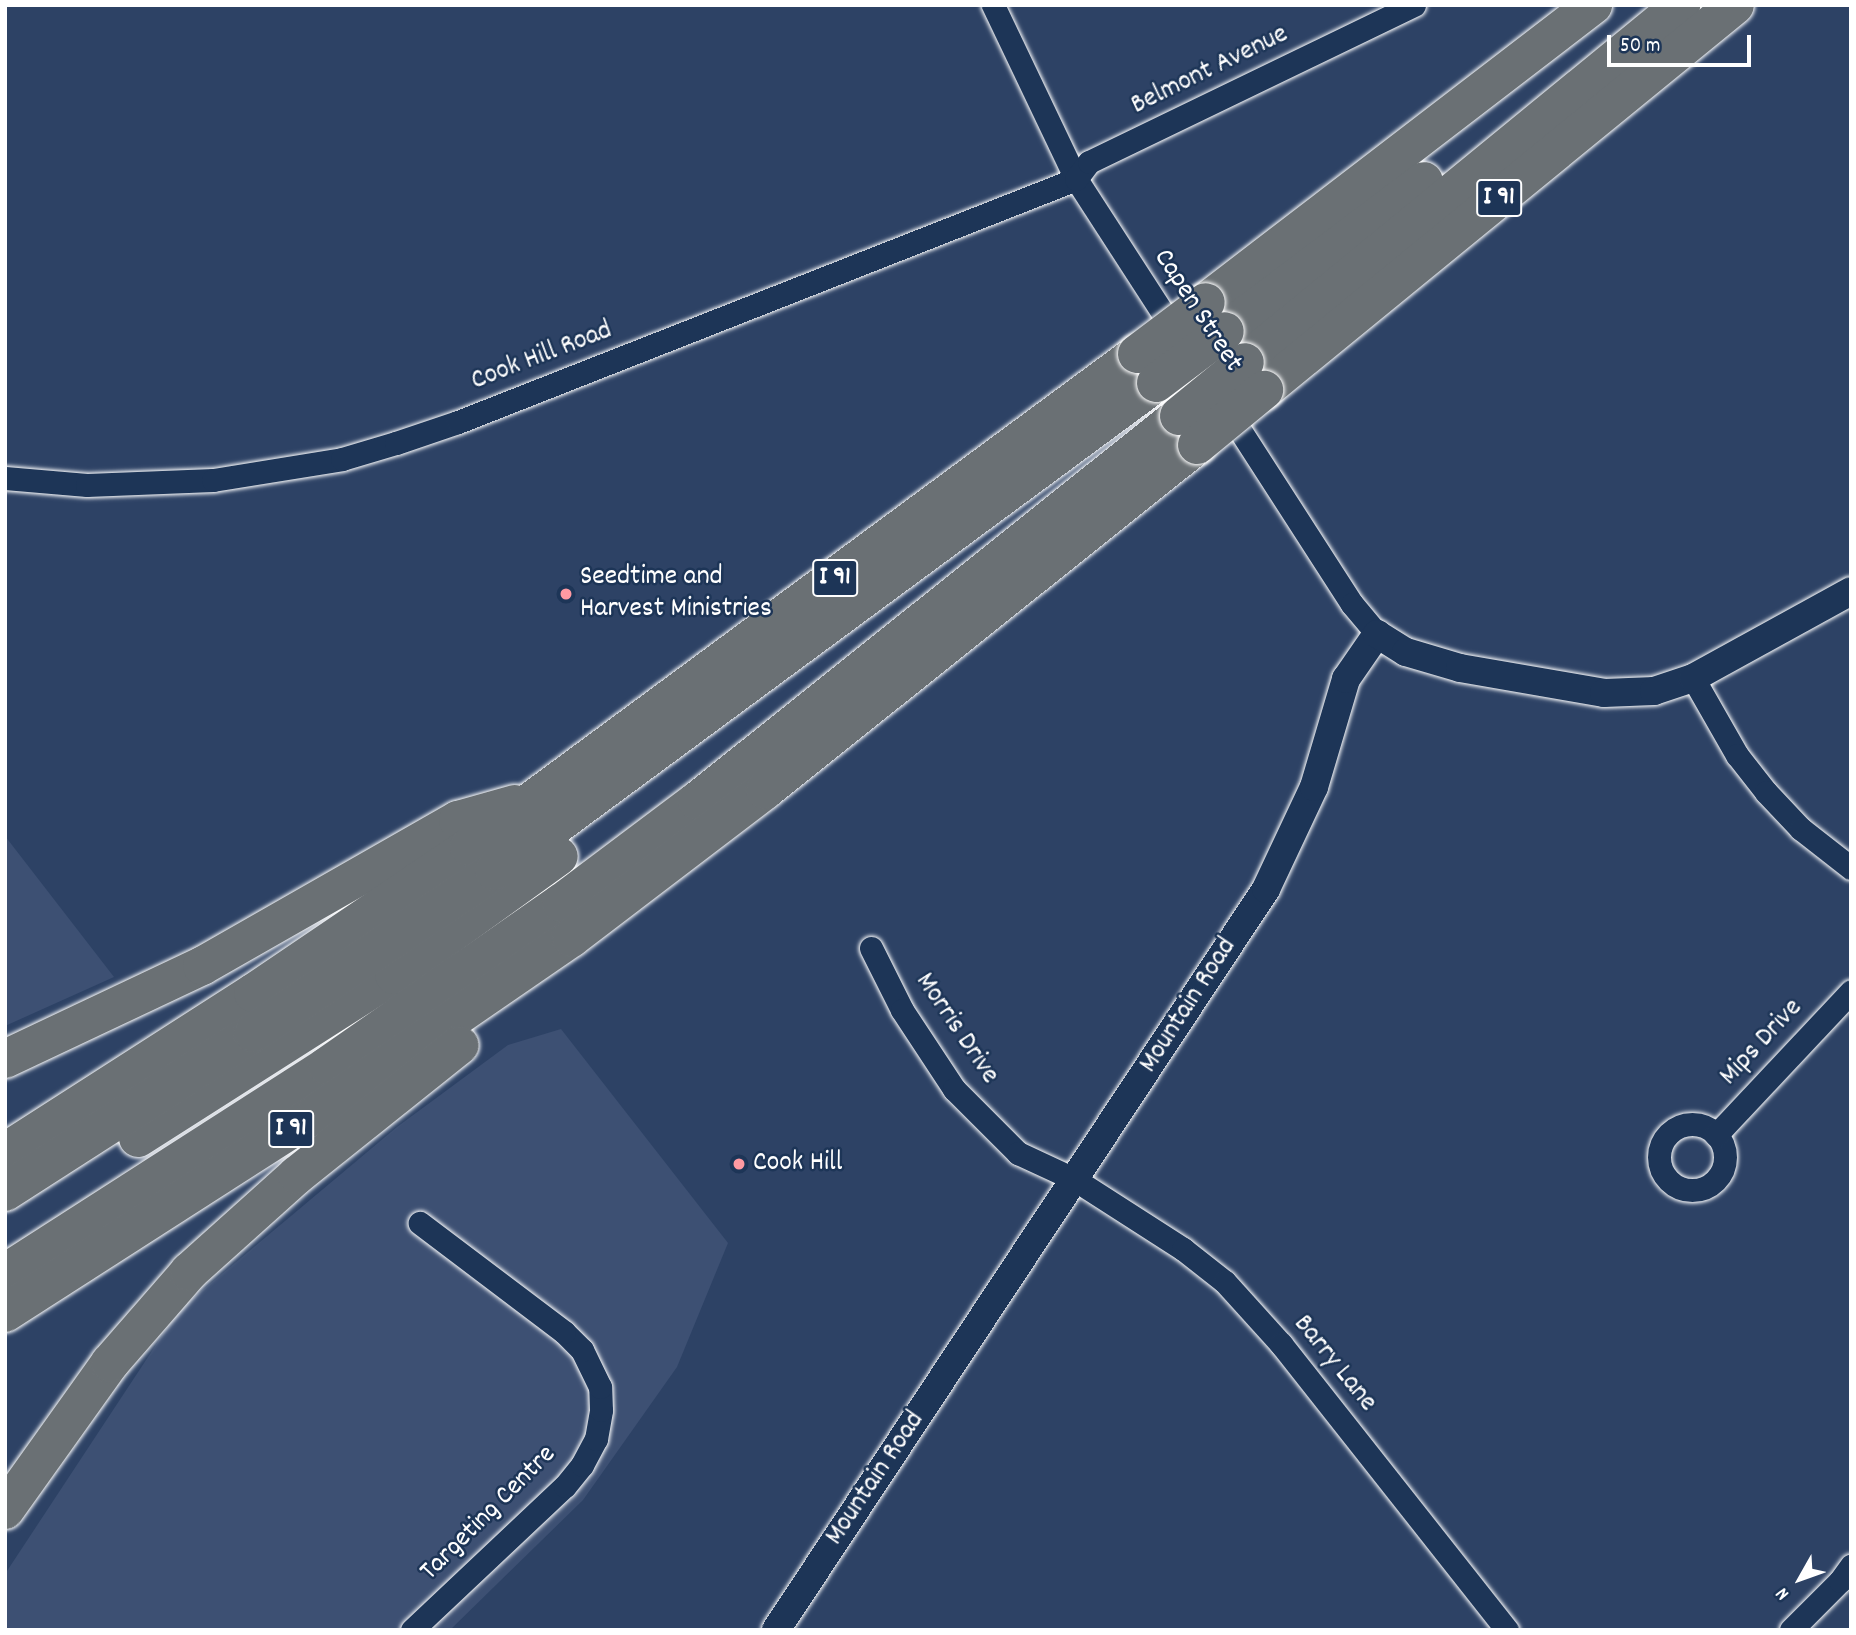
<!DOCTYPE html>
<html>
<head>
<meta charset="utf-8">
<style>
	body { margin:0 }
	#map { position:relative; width:1856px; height:1635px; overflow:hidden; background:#2d4265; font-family:Dekko,sans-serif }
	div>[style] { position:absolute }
	.built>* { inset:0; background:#3d5073 }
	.roads { filter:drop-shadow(0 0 2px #fff) drop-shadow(0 0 2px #fff) }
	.minor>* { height:23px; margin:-11.5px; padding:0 11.5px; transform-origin:11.5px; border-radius:11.5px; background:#1d3557 }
	.minor>.ring { margin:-11.5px; padding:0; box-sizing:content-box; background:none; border:23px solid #1d3557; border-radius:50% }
	.tertiary>* { height:28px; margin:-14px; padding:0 14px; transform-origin:14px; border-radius:14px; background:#1d3557 }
	.motorway>* { height:38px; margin:-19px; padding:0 19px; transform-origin:19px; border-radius:19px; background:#6a7074 }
	.bridges { filter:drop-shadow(0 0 2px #fff) drop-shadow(0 0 2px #fff) }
	.motorway-bridge>* { height:38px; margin:-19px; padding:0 19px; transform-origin:19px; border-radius:19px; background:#6a7074 }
	.dots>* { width:19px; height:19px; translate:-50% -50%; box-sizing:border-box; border:4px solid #1d3557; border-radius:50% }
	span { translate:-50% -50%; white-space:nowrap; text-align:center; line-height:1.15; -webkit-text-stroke:5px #1d3557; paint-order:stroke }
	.shield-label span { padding:2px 5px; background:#1d3557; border:2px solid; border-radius:5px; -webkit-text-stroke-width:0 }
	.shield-label { font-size:26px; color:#fff; font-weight:700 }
	.street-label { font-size:28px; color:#fff }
	.poi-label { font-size:28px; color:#fff }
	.left { translate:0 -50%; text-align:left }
	.frame { position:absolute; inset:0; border:7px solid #fff; pointer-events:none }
	.north { position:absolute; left:1765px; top:1544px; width:70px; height:70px; -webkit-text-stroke:5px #1d3557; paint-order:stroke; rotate:230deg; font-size:19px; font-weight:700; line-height:28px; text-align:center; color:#fff }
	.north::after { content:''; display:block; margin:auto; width:24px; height:32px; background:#fff; clip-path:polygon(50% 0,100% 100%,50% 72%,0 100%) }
	.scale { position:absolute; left:1607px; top:35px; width:144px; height:32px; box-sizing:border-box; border:4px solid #fff; border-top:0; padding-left:9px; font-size:21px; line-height:24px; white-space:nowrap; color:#fff; -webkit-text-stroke:5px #1d3557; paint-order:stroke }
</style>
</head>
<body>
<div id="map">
	<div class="built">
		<div style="clip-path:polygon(5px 836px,114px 977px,5px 1026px)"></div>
		<div style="clip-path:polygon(561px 1029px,728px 1243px,677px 1367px,583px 1500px,450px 1630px,5px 1630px,5px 1574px,179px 1310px,397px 1127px,508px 1045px)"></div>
	</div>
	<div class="roads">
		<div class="minor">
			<div style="left:993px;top:5px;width:193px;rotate:64.5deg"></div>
			<div style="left:1076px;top:179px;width:189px;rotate:57.1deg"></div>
			<div style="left:1225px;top:407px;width:234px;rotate:57.2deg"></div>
			<div style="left:1352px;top:604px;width:39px;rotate:50deg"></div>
			<div style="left:5px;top:478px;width:82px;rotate:4.9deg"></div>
			<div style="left:87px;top:485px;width:126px;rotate:-2.3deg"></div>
			<div style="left:213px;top:480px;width:131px;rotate:-9.2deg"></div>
			<div style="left:342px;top:459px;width:56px;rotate:-16.5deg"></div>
			<div style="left:396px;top:443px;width:65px;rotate:-18.7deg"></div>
			<div style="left:458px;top:422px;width:664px;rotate:-21.46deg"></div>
			<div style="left:1076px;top:179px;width:21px;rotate:-53deg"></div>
			<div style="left:1089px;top:162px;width:361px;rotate:-25.8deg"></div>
			<div style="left:1693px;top:678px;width:89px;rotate:60.3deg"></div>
			<div style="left:1737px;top:755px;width:47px;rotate:51.9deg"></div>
			<div style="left:1766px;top:792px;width:51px;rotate:46.6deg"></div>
			<div style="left:1801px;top:829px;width:63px;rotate:38deg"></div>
			<div style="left:871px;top:948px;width:69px;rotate:63.4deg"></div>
			<div style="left:902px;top:1010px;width:95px;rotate:56.6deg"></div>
			<div style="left:954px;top:1089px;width:91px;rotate:45deg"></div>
			<div style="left:1018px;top:1153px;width:62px;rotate:24.9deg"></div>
			<div style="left:1074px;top:1179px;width:130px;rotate:32.7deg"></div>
			<div style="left:1183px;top:1249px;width:53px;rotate:38.2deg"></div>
			<div style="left:1225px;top:1282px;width:84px;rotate:47.9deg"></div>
			<div style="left:1281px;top:1344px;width:365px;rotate:51.7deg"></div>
			<div class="ring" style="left:1659px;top:1124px;width:43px;height:43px"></div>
			<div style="left:1716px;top:1135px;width:197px;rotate:-46.8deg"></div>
			<div style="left:412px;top:1630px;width:210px;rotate:-43.3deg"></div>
			<div style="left:565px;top:1486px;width:27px;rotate:-51deg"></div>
			<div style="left:582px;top:1465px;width:30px;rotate:-62deg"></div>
			<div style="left:596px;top:1439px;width:29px;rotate:-80deg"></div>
			<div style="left:601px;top:1410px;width:23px;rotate:-92deg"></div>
			<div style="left:600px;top:1387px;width:41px;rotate:-115.9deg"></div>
			<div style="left:582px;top:1350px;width:25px;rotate:-135deg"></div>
			<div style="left:564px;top:1332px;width:181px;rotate:-142.9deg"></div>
			<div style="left:1791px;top:1630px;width:69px;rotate:-45deg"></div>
			<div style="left:1840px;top:1581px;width:19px;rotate:-54deg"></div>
		</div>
		<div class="tertiary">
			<div style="left:776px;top:1630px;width:888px;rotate:-56.52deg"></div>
			<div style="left:1266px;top:889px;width:113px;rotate:-64.8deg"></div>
			<div style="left:1314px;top:787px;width:113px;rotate:-73.5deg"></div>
			<div style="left:1346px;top:679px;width:55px;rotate:-55.4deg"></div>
			<div style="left:1377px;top:634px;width:34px;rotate:32deg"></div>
			<div style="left:1406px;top:652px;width:56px;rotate:16.5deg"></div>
			<div style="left:1460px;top:668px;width:146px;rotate:9.8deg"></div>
			<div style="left:1604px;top:693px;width:50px;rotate:-2.3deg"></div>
			<div style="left:1654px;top:691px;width:41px;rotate:-18.4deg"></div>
			<div style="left:1693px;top:678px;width:180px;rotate:-28.8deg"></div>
		</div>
		<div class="motorway">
			<div style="left:1206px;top:302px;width:488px;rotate:-37.5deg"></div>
			<div style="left:1225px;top:331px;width:249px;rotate:-37deg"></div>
			<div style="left:1245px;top:362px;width:564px;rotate:-39.31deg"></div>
			<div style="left:1264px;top:390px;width:608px;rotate:-39.26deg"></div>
			<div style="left:5px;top:1059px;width:218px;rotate:-25.3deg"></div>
			<div style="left:202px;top:966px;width:295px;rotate:-29.7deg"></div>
			<div style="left:458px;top:820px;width:59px;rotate:-15.7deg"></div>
			<div style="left:138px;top:1138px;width:303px;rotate:-32.5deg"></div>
			<div style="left:394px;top:975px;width:203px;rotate:-35.8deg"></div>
			<div style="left:5px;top:1152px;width:295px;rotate:-32.7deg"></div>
			<div style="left:253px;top:993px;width:261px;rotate:-34.1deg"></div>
			<div style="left:469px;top:847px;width:830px;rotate:-36.43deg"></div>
			<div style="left:5px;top:1192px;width:295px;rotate:-32.7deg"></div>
			<div style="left:253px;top:1033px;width:290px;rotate:-33.9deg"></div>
			<div style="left:494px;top:871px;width:822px;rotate:-36.4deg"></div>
			<div style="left:5px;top:1273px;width:383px;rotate:-32.7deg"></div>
			<div style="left:327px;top:1066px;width:285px;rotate:-34.9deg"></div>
			<div style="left:561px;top:903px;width:170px;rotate:-36.9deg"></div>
			<div style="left:697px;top:801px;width:617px;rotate:-38.62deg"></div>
			<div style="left:5px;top:1313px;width:368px;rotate:-32.7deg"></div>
			<div style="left:315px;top:1114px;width:311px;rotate:-34.5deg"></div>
			<div style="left:571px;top:938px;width:244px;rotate:-37.3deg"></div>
			<div style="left:765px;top:790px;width:553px;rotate:-38.61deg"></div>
			<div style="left:5px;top:1510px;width:181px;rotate:-54.5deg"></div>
			<div style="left:110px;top:1363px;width:121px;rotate:-49deg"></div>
			<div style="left:189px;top:1272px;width:145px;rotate:-41.9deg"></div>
			<div style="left:297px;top:1175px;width:208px;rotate:-38.6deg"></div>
		</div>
	</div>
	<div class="bridges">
		<div class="motorway-bridge">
			<div style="left:1137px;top:354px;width:86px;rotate:-37deg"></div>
			<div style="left:1156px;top:383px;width:86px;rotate:-37deg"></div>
			<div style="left:1179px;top:416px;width:85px;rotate:-39.3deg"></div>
			<div style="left:1197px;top:445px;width:87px;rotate:-39.4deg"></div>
		</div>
	</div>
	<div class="dots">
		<div style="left:566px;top:594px;background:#ff9aa2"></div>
		<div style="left:739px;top:1164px;background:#ff9aa2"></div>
	</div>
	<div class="shield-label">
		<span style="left:1499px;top:198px">I 91</span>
		<span style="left:835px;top:578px">I 91</span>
		<span style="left:291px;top:1129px">I 91</span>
	</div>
	<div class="street-label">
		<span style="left:1210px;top:71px;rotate:-26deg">Belmont Avenue</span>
		<span style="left:1197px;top:311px;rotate:57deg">Capen Street</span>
		<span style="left:542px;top:357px;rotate:-21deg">Cook Hill Road</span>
		<span style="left:1189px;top:1006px;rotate:-57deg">Mountain Road</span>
		<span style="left:956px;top:1029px;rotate:56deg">Morris Drive</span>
		<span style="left:1762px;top:1043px;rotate:-47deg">Mips Drive</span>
		<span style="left:1334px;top:1364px;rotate:51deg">Barry Lane</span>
		<span style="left:876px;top:1479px;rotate:-56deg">Mountain Road</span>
		<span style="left:489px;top:1514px;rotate:-45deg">Targeting Centre</span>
	</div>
	<div class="poi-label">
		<span class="left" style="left:580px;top:594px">Seedtime and<br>Harvest Ministries</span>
		<span class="left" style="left:753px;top:1164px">Cook Hill</span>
	</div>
	<div class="frame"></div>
	<div class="north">N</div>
	<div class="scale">50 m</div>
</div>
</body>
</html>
